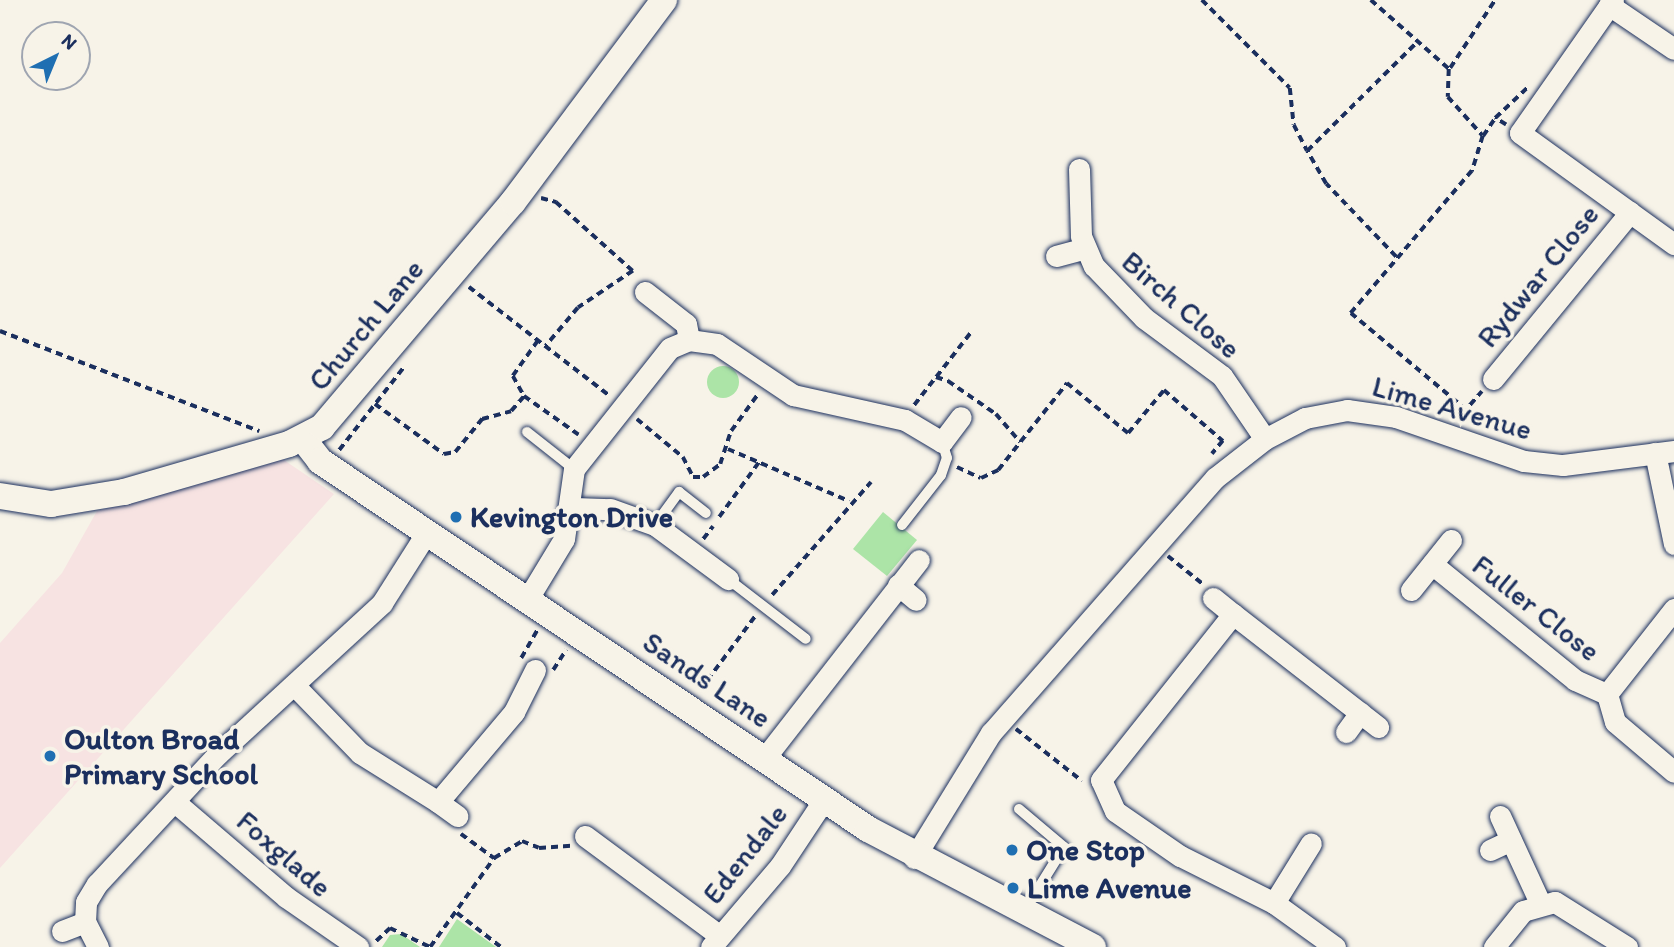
<!DOCTYPE html>
<html>
<head>
<meta charset="utf-8">
<style>
	body { margin:0 }
	#map { position:relative; width:1674px; height:947px; overflow:hidden; background:#f7f3e8; font-family:Itim,sans-serif }
	div>[style] { position:absolute }
	.built>* { inset:0; background:#f7e3e2 }
	.green>* { inset:0; background:#ace4a7 }
	.round { border-radius:50% }
	.path>* { height:3.5px; margin-top:-1.75px; transform-origin:0; background:repeating-linear-gradient(90deg,#1b2f5e 0 7px,transparent 0 12px) }
	.roads { filter:drop-shadow(0 0 2px #1b2f5e) drop-shadow(0 0 2px #1b2f5e) }
	.service>* { height:10px; margin:-5px; padding:0 5px; transform-origin:5px; border-radius:5px; background:#f7f3e8 }
	.minor>* { height:21px; margin:-10.5px; padding:0 10.5px; transform-origin:10.5px; border-radius:10.5px; background:#f7f3e8 }
	.tertiary>* { height:26px; margin:-13px; padding:0 13px; transform-origin:13px; border-radius:13px; background:#f7f3e8 }
	.dots>* { width:19px; height:19px; translate:-50% -50%; box-sizing:border-box; border:4px solid #f7f3e8; border-radius:50% }
	span { translate:-50% -50%; white-space:nowrap; text-align:center; line-height:1.15; -webkit-text-stroke:7px #f7f3e8; paint-order:stroke }
	.street-label { font-size:30px; color:#1b2f5e }
	.poi-label { font-size:30px; color:#1b2f5e; font-weight:700 }
	.left { translate:0 -50%; text-align:left }
	.north { position:absolute; left:21px; top:21px; width:70px; height:70px; box-sizing:border-box; background:#f7f3e8; border:2px solid #9fa5b1; border-radius:50%; rotate:43deg; font-size:19px; font-weight:700; line-height:28px; text-align:center; color:#1b2f5e }
	.north::after { content:''; display:block; margin:auto; width:24px; height:32px; background:#1f6fb2; clip-path:polygon(50% 0,100% 100%,50% 72%,0 100%) }
</style>
</head>
<body>
<div id="map">
	<div class="built">
		<div style="clip-path:polygon(281px 458px,334px 494px,0 868px,0 643px,62px 573px,97px 511px)"></div>
	</div>
	<div class="green">
		<div class="round" style="left:707px;top:366px;width:32px;height:32px"></div>
		<div style="clip-path:polygon(883px 512px,917px 540px,887px 576px,853px 549px)"></div>
		<div style="clip-path:polygon(457px 919px,496px 947px,439px 947px)"></div>
		<div style="clip-path:polygon(401px 934px,420px 947px,382px 947px,390px 935px)"></div>
	</div>
	<div class="path">
		<div style="left:1202px;top:0;width:124px;rotate:45deg"></div>
		<div style="left:1290px;top:88px;width:37px;rotate:84deg"></div>
		<div style="left:1294px;top:125px;width:29px;rotate:63deg"></div>
		<div style="left:1371px;top:0;width:104px;rotate:41.5deg"></div>
		<div style="left:1449px;top:69px;width:28px;rotate:92deg"></div>
		<div style="left:1448px;top:97px;width:52px;rotate:48.1deg"></div>
		<div style="left:1483px;top:136px;width:37px;rotate:107deg"></div>
		<div style="left:1472px;top:171px;width:187px;rotate:130.4deg"></div>
		<div style="left:1351px;top:313px;width:145px;rotate:40deg"></div>
		<div style="left:1462px;top:406px;width:12px;rotate:104deg"></div>
		<div style="left:1450px;top:68px;width:82px;rotate:-56.5deg"></div>
		<div style="left:1506px;top:125px;width:13px;rotate:-148deg"></div>
		<div style="left:1495px;top:118px;width:45px;rotate:-43.2deg"></div>
		<div style="left:1483px;top:136px;width:22px;rotate:-56deg"></div>
		<div style="left:541px;top:198px;width:16px;rotate:15deg"></div>
		<div style="left:556px;top:202px;width:103px;rotate:41.9deg"></div>
		<div style="left:633px;top:271px;width:66px;rotate:146.1deg"></div>
		<div style="left:578px;top:308px;width:50px;rotate:130.1deg"></div>
		<div style="left:1396px;top:257px;width:101px;rotate:-133.8deg"></div>
		<div style="left:1326px;top:184px;width:38px;rotate:-120deg"></div>
		<div style="left:1307px;top:151px;width:152px;rotate:-44.7deg"></div>
		<div style="left:469px;top:287px;width:178px;rotate:37.7deg"></div>
		<div style="left:0;top:331px;width:278px;rotate:21.1deg"></div>
		<div style="left:538px;top:341px;width:43px;rotate:125.5deg"></div>
		<div style="left:513px;top:376px;width:23px;rotate:61deg"></div>
		<div style="left:524px;top:396px;width:67px;rotate:35.3deg"></div>
		<div style="left:936px;top:377px;width:57px;rotate:-52.1deg"></div>
		<div style="left:375px;top:404px;width:85px;rotate:35.9deg"></div>
		<div style="left:444px;top:454px;width:11px;rotate:-10deg"></div>
		<div style="left:455px;top:452px;width:43px;rotate:-50.7deg"></div>
		<div style="left:482px;top:419px;width:30px;rotate:-15deg"></div>
		<div style="left:511px;top:411px;width:20px;rotate:-49deg"></div>
		<div style="left:914px;top:405px;width:36px;rotate:-52deg"></div>
		<div style="left:936px;top:377px;width:13px;rotate:18deg"></div>
		<div style="left:948px;top:381px;width:58px;rotate:34.5deg"></div>
		<div style="left:996px;top:414px;width:37px;rotate:49deg"></div>
		<div style="left:1462px;top:414px;width:30px;rotate:-49deg"></div>
		<div style="left:637px;top:419px;width:60px;rotate:39.6deg"></div>
		<div style="left:683px;top:457px;width:22px;rotate:63deg"></div>
		<div style="left:693px;top:477px;width:10px"></div>
		<div style="left:703px;top:477px;width:21px;rotate:-37deg"></div>
		<div style="left:720px;top:464px;width:35px;rotate:-72deg"></div>
		<div style="left:731px;top:431px;width:46px;rotate:-53.9deg"></div>
		<div style="left:728px;top:449px;width:132px;rotate:23.3deg"></div>
		<div style="left:339px;top:450px;width:104px;rotate:-52deg"></div>
		<div style="left:957px;top:467px;width:26px;rotate:25deg"></div>
		<div style="left:981px;top:478px;width:19px;rotate:-25deg"></div>
		<div style="left:998px;top:470px;width:111px;rotate:-51.6deg"></div>
		<div style="left:1067px;top:383px;width:79px;rotate:39.3deg"></div>
		<div style="left:1128px;top:433px;width:56px;rotate:-50.1deg"></div>
		<div style="left:1164px;top:390px;width:78px;rotate:40.8deg"></div>
		<div style="left:1223px;top:441px;width:17px;rotate:130deg"></div>
		<div style="left:719px;top:517px;width:68px;rotate:-54deg"></div>
		<div style="left:703px;top:539px;width:16px;rotate:-52deg"></div>
		<div style="left:1168px;top:556px;width:45px;rotate:38.7deg"></div>
		<div style="left:772px;top:595px;width:150px;rotate:-48.8deg"></div>
		<div style="left:521px;top:658px;width:32px;rotate:-60deg"></div>
		<div style="left:553px;top:670px;width:24px;rotate:-57deg"></div>
		<div style="left:700px;top:690px;width:94px;rotate:-53.3deg"></div>
		<div style="left:1016px;top:729px;width:84px;rotate:38.2deg"></div>
		<div style="left:461px;top:834px;width:41px;rotate:36deg"></div>
		<div style="left:457px;top:913px;width:56px;rotate:37.7deg"></div>
		<div style="left:376px;top:941px;width:19px;rotate:-43deg"></div>
		<div style="left:390px;top:928px;width:44px;rotate:25.4deg"></div>
		<div style="left:430px;top:947px;width:110px;rotate:-54.3deg"></div>
		<div style="left:494px;top:858px;width:33px;rotate:-31deg"></div>
		<div style="left:522px;top:841px;width:18px;rotate:22deg"></div>
		<div style="left:539px;top:848px;width:32px;rotate:-4deg"></div>
	</div>
	<div class="roads">
		<div class="service">
			<div style="left:527px;top:432px;width:60px;rotate:38.2deg"></div>
			<div style="left:655px;top:525px;width:41px;rotate:-54deg"></div>
			<div style="left:679px;top:492px;width:34px;rotate:38deg"></div>
			<div style="left:902px;top:525px;width:63px;rotate:-52deg"></div>
			<div style="left:941px;top:475px;width:18px;rotate:-71deg"></div>
			<div style="left:947px;top:458px;width:17px;rotate:-107deg"></div>
			<div style="left:728px;top:579px;width:98px;rotate:37.6deg"></div>
			<div style="left:1019px;top:809px;width:59px;rotate:40.2deg"></div>
			<div style="left:1064px;top:847px;width:74px;rotate:121.8deg"></div>
		</div>
		<div class="minor">
			<div style="left:1613px;top:0;width:162px;rotate:125deg"></div>
			<div style="left:1520px;top:133px;width:190px;rotate:35.8deg"></div>
			<div style="left:1609px;top:5px;width:78px;rotate:34.1deg"></div>
			<div style="left:1079px;top:169px;width:67px;rotate:88.3deg"></div>
			<div style="left:1081px;top:236px;width:33px;rotate:67deg"></div>
			<div style="left:1094px;top:266px;width:72px;rotate:46.1deg"></div>
			<div style="left:1144px;top:318px;width:97px;rotate:36.6deg"></div>
			<div style="left:1222px;top:376px;width:76px;rotate:55.7deg"></div>
			<div style="left:1056px;top:256px;width:30px;rotate:-15deg"></div>
			<div style="left:645px;top:292px;width:52px;rotate:38deg"></div>
			<div style="left:686px;top:324px;width:16px;rotate:79deg"></div>
			<div style="left:689px;top:340px;width:28px;rotate:8deg"></div>
			<div style="left:717px;top:344px;width:92px;rotate:33.9deg"></div>
			<div style="left:793px;top:395px;width:115px;rotate:12.6deg"></div>
			<div style="left:905px;top:420px;width:43px;rotate:30.7deg"></div>
			<div style="left:942px;top:442px;width:31px;rotate:-53deg"></div>
			<div style="left:1493px;top:379px;width:216px;rotate:-50.6deg"></div>
			<div style="left:1655px;top:453px;width:93px;rotate:78.2deg"></div>
			<div style="left:574px;top:508px;width:36px;rotate:2deg"></div>
			<div style="left:610px;top:509px;width:48px;rotate:19.6deg"></div>
			<div style="left:655px;top:525px;width:91px;rotate:36.5deg"></div>
			<div style="left:1432px;top:564px;width:184px;rotate:39deg"></div>
			<div style="left:1575px;top:680px;width:35px;rotate:24deg"></div>
			<div style="left:898px;top:585px;width:23px;rotate:40deg"></div>
			<div style="left:1411px;top:590px;width:64px;rotate:-51.3deg"></div>
			<div style="left:1213px;top:598px;width:26px;rotate:39deg"></div>
			<div style="left:527px;top:600px;width:71px;rotate:-58.8deg"></div>
			<div style="left:564px;top:539px;width:71px;rotate:-81.9deg"></div>
			<div style="left:574px;top:469px;width:154px;rotate:-51.6deg"></div>
			<div style="left:670px;top:348px;width:21px;rotate:-23deg"></div>
			<div style="left:1674px;top:609px;width:108px;rotate:128.2deg"></div>
			<div style="left:1607px;top:694px;width:29px;rotate:74deg"></div>
			<div style="left:1615px;top:722px;width:77px;rotate:40.3deg"></div>
			<div style="left:294px;top:685px;width:95px;rotate:45.9deg"></div>
			<div style="left:360px;top:753px;width:92px;rotate:32.1deg"></div>
			<div style="left:438px;top:802px;width:118px;rotate:-49.8deg"></div>
			<div style="left:514px;top:712px;width:47px;rotate:-63.4deg"></div>
			<div style="left:1346px;top:732px;width:24px;rotate:-54deg"></div>
			<div style="left:764px;top:759px;width:252px;rotate:-52.1deg"></div>
			<div style="left:175px;top:802px;width:146px;rotate:40.6deg"></div>
			<div style="left:286px;top:897px;width:88px;rotate:34.8deg"></div>
			<div style="left:438px;top:802px;width:24px;rotate:36deg"></div>
			<div style="left:1500px;top:816px;width:96px;rotate:65.3deg"></div>
			<div style="left:585px;top:836px;width:167px;rotate:36.5deg"></div>
			<div style="left:1490px;top:850px;width:23px;rotate:-25deg"></div>
			<div style="left:914px;top:858px;width:147px;rotate:-58.4deg"></div>
			<div style="left:991px;top:733px;width:339px;rotate:-48.7deg"></div>
			<div style="left:1215px;top:478px;width:63px;rotate:-38deg"></div>
			<div style="left:1265px;top:439px;width:45px;rotate:-27.7deg"></div>
			<div style="left:1305px;top:418px;width:43px;rotate:-10.8deg"></div>
			<div style="left:1347px;top:410px;width:49px;rotate:8.1deg"></div>
			<div style="left:1396px;top:417px;width:135px;rotate:19deg"></div>
			<div style="left:1524px;top:461px;width:39px;rotate:6deg"></div>
			<div style="left:1563px;top:465px;width:112px;rotate:-7.2deg"></div>
			<div style="left:1274px;top:903px;width:70px;rotate:-58.3deg"></div>
			<div style="left:62px;top:931px;width:25px;rotate:-21deg"></div>
			<div style="left:98px;top:947px;width:28px;rotate:-117deg"></div>
			<div style="left:85px;top:922px;width:20px;rotate:-87deg"></div>
			<div style="left:86px;top:902px;width:21px;rotate:-59deg"></div>
			<div style="left:97px;top:884px;width:178px;rotate:-47.1deg"></div>
			<div style="left:218px;top:754px;width:223px;rotate:-42.6deg"></div>
			<div style="left:382px;top:603px;width:84px;rotate:-57.6deg"></div>
			<div style="left:711px;top:947px;width:106px;rotate:-49.6deg"></div>
			<div style="left:780px;top:866px;width:82px;rotate:-56.5deg"></div>
			<div style="left:1335px;top:947px;width:75px;rotate:-144.2deg"></div>
			<div style="left:1274px;top:903px;width:105px;rotate:-153.4deg"></div>
			<div style="left:1180px;top:856px;width:79px;rotate:-145.3deg"></div>
			<div style="left:1115px;top:811px;width:34px;rotate:-114deg"></div>
			<div style="left:1101px;top:780px;width:212px;rotate:-51.5deg"></div>
			<div style="left:1233px;top:614px;width:184px;rotate:37.9deg"></div>
			<div style="left:1494px;top:947px;width:46px;rotate:-51.1deg"></div>
			<div style="left:1523px;top:911px;width:33px;rotate:-16deg"></div>
			<div style="left:1555px;top:902px;width:85px;rotate:32deg"></div>
		</div>
		<div class="tertiary">
			<div style="left:303px;top:439px;width:28px;rotate:52deg"></div>
			<div style="left:320px;top:461px;width:660px;rotate:33.88deg"></div>
			<div style="left:868px;top:829px;width:254px;rotate:27.7deg"></div>
			<div style="left:0;top:496px;width:52px;rotate:8.9deg"></div>
			<div style="left:51px;top:504px;width:74px;rotate:-9.3deg"></div>
			<div style="left:124px;top:492px;width:172px;rotate:-16.2deg"></div>
			<div style="left:289px;top:444px;width:37px;rotate:-27deg"></div>
			<div style="left:322px;top:427px;width:295px;rotate:-49.7deg"></div>
			<div style="left:513px;top:202px;width:252px;rotate:-53.2deg"></div>
		</div>
	</div>
	<div class="dots">
		<div style="left:456px;top:517px;background:#1f6fb2"></div>
		<div style="left:50px;top:756px;background:#1f6fb2"></div>
		<div style="left:1012px;top:850px;background:#1f6fb2"></div>
		<div style="left:1013px;top:888px;background:#1f6fb2"></div>
	</div>
	<div class="street-label">
		<span style="left:1538px;top:276px;rotate:-51deg">Rydwar Close</span>
		<span style="left:1181px;top:305px;rotate:41deg">Birch Close</span>
		<span style="left:366px;top:325px;rotate:-50deg">Church Lane</span>
		<span style="left:1452px;top:408px;rotate:16deg">Lime Avenue</span>
		<span style="left:1536px;top:608px;rotate:38deg">Fuller Close</span>
		<span style="left:707px;top:680px;rotate:34deg">Sands Lane</span>
		<span style="left:284px;top:854px;rotate:41deg">Foxglade</span>
		<span style="left:745px;top:854px;rotate:-52deg">Edendale</span>
	</div>
	<div class="poi-label">
		<span class="left" style="left:470px;top:517px">Kevington Drive</span>
		<span class="left" style="left:64px;top:756px">Oulton Broad<br>Primary School</span>
		<span class="left" style="left:1026px;top:850px">One Stop</span>
		<span class="left" style="left:1027px;top:888px">Lime Avenue</span>
	</div>
	<div class="north">N</div>
</div>
</body>
</html>
